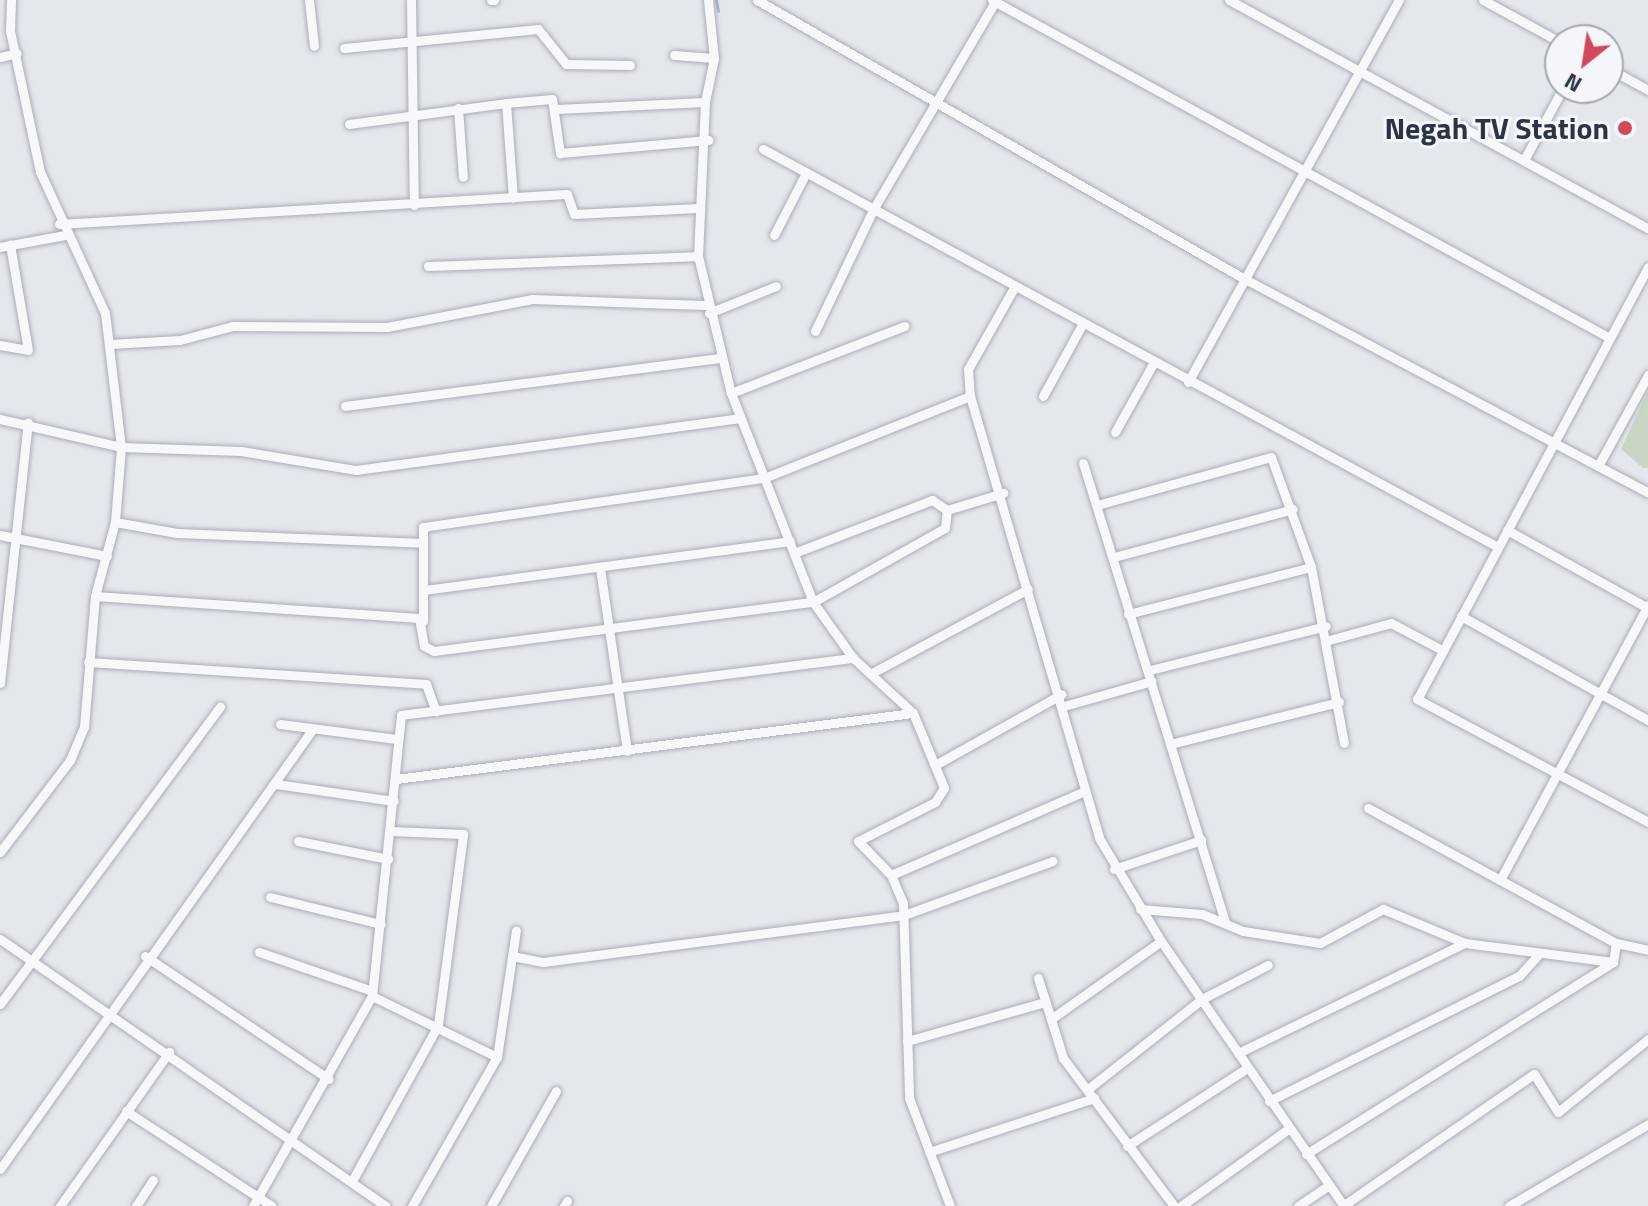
<!DOCTYPE html>
<html>
<head>
<meta charset="utf-8">
<style>
	body { margin:0 }
	#map { position:relative; width:1648px; height:1206px; overflow:hidden; background:#e4e7ec; font-family:"Titillium Web",sans-serif }
	div>[style] { position:absolute }
	.green>* { inset:0; background:#c9d6c5 }
	.stream>* { height:3px; margin:-1.5px; padding:0 1.5px; transform-origin:1.5px; border-radius:1.5px; background:#9fb4cc }
	.roads { filter:drop-shadow(0 0 2px #a9aeb7) drop-shadow(0 0 2px #a9aeb7) }
	.minor>* { height:9px; margin:-4.5px; padding:0 4.5px; transform-origin:4.5px; border-radius:4.5px; background:#f7f8fa }
	.dots>* { width:22px; height:22px; translate:-50% -50%; box-sizing:border-box; border:4px solid #f4f6f9; border-radius:50% }
	span { translate:-50% -50%; white-space:nowrap; text-align:center; line-height:1.15; -webkit-text-stroke:6px #f4f6f9; paint-order:stroke }
	.poi-label { font-size:30px; color:#2b3445; font-weight:700 }
	.right { translate:-100% -50%; text-align:right }
	.north { position:absolute; left:1544px; top:24px; width:80px; height:80px; box-sizing:border-box; background:#f4f6f9; border:2px solid #a4a8b1; border-radius:50%; rotate:210deg; font-size:22px; font-weight:700; line-height:32px; text-align:center; color:#2b3445 }
	.north::after { content:''; display:block; margin:auto; width:28px; height:36px; background:#d1495b; clip-path:polygon(50% 0,100% 100%,50% 72%,0 100%) }
</style>
</head>
<body>
<div id="map">
	<div class="green">
		<div style="clip-path:polygon(1648px 391px,1648px 468px,1643px 468px,1621px 449px)"></div>
	</div>
	<div class="stream">
		<div style="left:716px;top:0;width:11px;rotate:80deg"></div>
	</div>
	<div class="roads">
		<div class="minor">
			<div style="left:309px;top:0;width:46px;rotate:83.8deg"></div>
			<div style="left:411px;top:0;width:205px;rotate:89.2deg"></div>
			<div style="left:491px;top:0;width:3px"></div>
			<div style="left:708px;top:0;width:58px;rotate:84.1deg"></div>
			<div style="left:714px;top:58px;width:45px;rotate:101.6deg"></div>
			<div style="left:705px;top:102px;width:154px;rotate:92.6deg"></div>
			<div style="left:698px;top:256px;width:141px;rotate:76.5deg"></div>
			<div style="left:731px;top:393px;width:225px;rotate:68.6deg"></div>
			<div style="left:813px;top:602px;width:69px;rotate:54.5deg"></div>
			<div style="left:853px;top:658px;width:81px;rotate:42.5deg"></div>
			<div style="left:913px;top:713px;width:81px;rotate:67.5deg"></div>
			<div style="left:944px;top:788px;width:17px;rotate:123deg"></div>
			<div style="left:935px;top:802px;width:86px;rotate:153.1deg"></div>
			<div style="left:858px;top:841px;width:47px;rotate:45.9deg"></div>
			<div style="left:891px;top:875px;width:30px;rotate:67deg"></div>
			<div style="left:903px;top:903px;width:195px;rotate:88.2deg"></div>
			<div style="left:909px;top:1098px;width:116px;rotate:69.2deg"></div>
			<div style="left:757px;top:0;width:560px;rotate:29.77deg"></div>
			<div style="left:1243px;top:278px;width:458px;rotate:27.9deg"></div>
			<div style="left:992px;top:0;width:704px;rotate:28.68deg"></div>
			<div style="left:1229px;top:0;width:477px;rotate:28.6deg"></div>
			<div style="left:1483px;top:0;width:88px;rotate:28.6deg"></div>
			<div style="left:344px;top:48px;width:195px;rotate:-5.6deg"></div>
			<div style="left:538px;top:29px;width:45px;rotate:51.3deg"></div>
			<div style="left:566px;top:64px;width:64px;rotate:0.9deg"></div>
			<div style="left:674px;top:55px;width:40px;rotate:4.3deg"></div>
			<div style="left:0;top:57px;width:17px;rotate:-13deg"></div>
			<div style="left:1608px;top:68px;width:46px;rotate:28.8deg"></div>
			<div style="left:506px;top:103px;width:46px;rotate:-5deg"></div>
			<div style="left:552px;top:99px;width:55px;rotate:81.6deg"></div>
			<div style="left:560px;top:153px;width:149px;rotate:-5deg"></div>
			<div style="left:458px;top:108px;width:69px;rotate:85.9deg"></div>
			<div style="left:556px;top:109px;width:149px;rotate:-2.7deg"></div>
			<div style="left:349px;top:124px;width:158px;rotate:-7.6deg"></div>
			<div style="left:506px;top:103px;width:95px;rotate:85.8deg"></div>
			<div style="left:763px;top:149px;width:836px;rotate:28.44deg"></div>
			<div style="left:1524px;top:160px;width:82px;rotate:-61.6deg"></div>
			<div style="left:59px;top:224px;width:509px;rotate:-3.38deg"></div>
			<div style="left:567px;top:194px;width:21px;rotate:71deg"></div>
			<div style="left:574px;top:214px;width:124px;rotate:-2.8deg"></div>
			<div style="left:774px;top:235px;width:70px;rotate:-62.7deg"></div>
			<div style="left:0;top:247px;width:66px;rotate:-10.5deg"></div>
			<div style="left:428px;top:266px;width:270px;rotate:-2.1deg"></div>
			<div style="left:1648px;top:267px;width:490px;rotate:118.1deg"></div>
			<div style="left:1417px;top:699px;width:262px;rotate:28deg"></div>
			<div style="left:1015px;top:286px;width:95px;rotate:119.5deg"></div>
			<div style="left:968px;top:369px;width:27px;rotate:86deg"></div>
			<div style="left:970px;top:396px;width:460px;rotate:73.7deg"></div>
			<div style="left:1099px;top:838px;width:120px;rotate:59deg"></div>
			<div style="left:1161px;top:941px;width:322px;rotate:55.4deg"></div>
			<div style="left:709px;top:313px;width:72px;rotate:-21.9deg"></div>
			<div style="left:815px;top:331px;width:136px;rotate:-64.4deg"></div>
			<div style="left:874px;top:208px;width:241px;rotate:-59.6deg"></div>
			<div style="left:110px;top:344px;width:70px;rotate:-3.3deg"></div>
			<div style="left:180px;top:340px;width:55px;rotate:-14.8deg"></div>
			<div style="left:233px;top:326px;width:154px;rotate:0.4deg"></div>
			<div style="left:387px;top:327px;width:148px;rotate:-10.9deg"></div>
			<div style="left:532px;top:299px;width:173px;rotate:2deg"></div>
			<div style="left:0;top:345px;width:28px;rotate:10deg"></div>
			<div style="left:28px;top:350px;width:107px;rotate:-99.7deg"></div>
			<div style="left:1188px;top:382px;width:436px;rotate:-61.1deg"></div>
			<div style="left:731px;top:393px;width:186px;rotate:-21.1deg"></div>
			<div style="left:1043px;top:396px;width:83px;rotate:-61.3deg"></div>
			<div style="left:345px;top:406px;width:379px;rotate:-7.3deg"></div>
			<div style="left:0;top:419px;width:124px;rotate:13deg"></div>
			<div style="left:121px;top:447px;width:120px;rotate:1.9deg"></div>
			<div style="left:241px;top:451px;width:117px;rotate:9.4deg"></div>
			<div style="left:356px;top:470px;width:388px;rotate:-7.7deg"></div>
			<div style="left:1115px;top:432px;width:80px;rotate:-60.9deg"></div>
			<div style="left:1083px;top:463px;width:481px;rotate:72.8deg"></div>
			<div style="left:1598px;top:466px;width:104px;rotate:-61.2deg"></div>
			<div style="left:1097px;top:505px;width:180px;rotate:-15.4deg"></div>
			<div style="left:1271px;top:457px;width:117px;rotate:70deg"></div>
			<div style="left:1311px;top:567px;width:179px;rotate:79.4deg"></div>
			<div style="left:115px;top:522px;width:63px;rotate:10.1deg"></div>
			<div style="left:177px;top:533px;width:246px;rotate:2.3deg"></div>
			<div style="left:1507px;top:530px;width:161px;rotate:29deg"></div>
			<div style="left:0;top:535px;width:109px;rotate:11.1deg"></div>
			<div style="left:794px;top:553px;width:148px;rotate:-21deg"></div>
			<div style="left:932px;top:500px;width:18px;rotate:34deg"></div>
			<div style="left:947px;top:510px;width:59px;rotate:-16.9deg"></div>
			<div style="left:1114px;top:557px;width:185px;rotate:-15deg"></div>
			<div style="left:600px;top:568px;width:185px;rotate:81.6deg"></div>
			<div style="left:424px;top:590px;width:369px;rotate:-7.6deg"></div>
			<div style="left:95px;top:596px;width:325px;rotate:3.9deg"></div>
			<div style="left:419px;top:618px;width:28px;rotate:80deg"></div>
			<div style="left:424px;top:646px;width:11px;rotate:27deg"></div>
			<div style="left:434px;top:651px;width:382px;rotate:-7.4deg"></div>
			<div style="left:813px;top:602px;width:151px;rotate:-29.3deg"></div>
			<div style="left:945px;top:528px;width:18px;rotate:-84deg"></div>
			<div style="left:1128px;top:614px;width:189px;rotate:-14.4deg"></div>
			<div style="left:1461px;top:616px;width:214px;rotate:29.1deg"></div>
			<div style="left:423px;top:621px;width:94px;rotate:-90deg"></div>
			<div style="left:423px;top:527px;width:345px;rotate:-8.2deg"></div>
			<div style="left:764px;top:478px;width:222px;rotate:-21.7deg"></div>
			<div style="left:1329px;top:640px;width:64px;rotate:-15.3deg"></div>
			<div style="left:1391px;top:623px;width:58px;rotate:27.9deg"></div>
			<div style="left:88px;top:662px;width:339px;rotate:3.7deg"></div>
			<div style="left:426px;top:684px;width:29px;rotate:70deg"></div>
			<div style="left:1150px;top:670px;width:181px;rotate:-14deg"></div>
			<div style="left:872px;top:673px;width:177px;rotate:-28.3deg"></div>
			<div style="left:0;top:683px;width:262px;rotate:-83.9deg"></div>
			<div style="left:1064px;top:706px;width:91px;rotate:-15.9deg"></div>
			<div style="left:280px;top:724px;width:117px;rotate:7.4deg"></div>
			<div style="left:1174px;top:743px;width:170px;rotate:-14deg"></div>
			<div style="left:935px;top:765px;width:145px;rotate:-29.2deg"></div>
			<div style="left:396px;top:779px;width:521px;rotate:-7.28deg"></div>
			<div style="left:276px;top:784px;width:119px;rotate:8.2deg"></div>
			<div style="left:1368px;top:808px;width:282px;rotate:28.6deg"></div>
			<div style="left:1616px;top:943px;width:33px;rotate:12deg"></div>
			<div style="left:298px;top:841px;width:92px;rotate:11.3deg"></div>
			<div style="left:0;top:852px;width:116px;rotate:-52.7deg"></div>
			<div style="left:70px;top:760px;width:36px;rotate:-67deg"></div>
			<div style="left:84px;top:727px;width:131px;rotate:-85.2deg"></div>
			<div style="left:95px;top:596px;width:77px;rotate:-74.9deg"></div>
			<div style="left:115px;top:522px;width:75px;rotate:-85.4deg"></div>
			<div style="left:121px;top:447px;width:135px;rotate:-96.8deg"></div>
			<div style="left:105px;top:313px;width:155px;rotate:-114.7deg"></div>
			<div style="left:40px;top:172px;width:144px;rotate:-102deg"></div>
			<div style="left:10px;top:31px;width:31px;rotate:-88deg"></div>
			<div style="left:1114px;top:869px;width:92px;rotate:-18.4deg"></div>
			<div style="left:891px;top:875px;width:211px;rotate:-23.4deg"></div>
			<div style="left:1500px;top:880px;width:312px;rotate:-61.7deg"></div>
			<div style="left:270px;top:897px;width:114px;rotate:13.7deg"></div>
			<div style="left:1140px;top:909px;width:62px;rotate:4.6deg"></div>
			<div style="left:1202px;top:914px;width:44px;rotate:22.5deg"></div>
			<div style="left:1243px;top:931px;width:78px;rotate:8.9deg"></div>
			<div style="left:1320px;top:943px;width:72px;rotate:-28.4deg"></div>
			<div style="left:1383px;top:909px;width:89px;rotate:22.5deg"></div>
			<div style="left:1465px;top:943px;width:149px;rotate:7.3deg"></div>
			<div style="left:0;top:939px;width:469px;rotate:34.7deg"></div>
			<div style="left:259px;top:952px;width:120px;rotate:19deg"></div>
			<div style="left:145px;top:956px;width:221px;rotate:33.8deg"></div>
			<div style="left:512px;top:956px;width:32px;rotate:11deg"></div>
			<div style="left:543px;top:962px;width:364px;rotate:-7.4deg"></div>
			<div style="left:904px;top:915px;width:158px;rotate:-20deg"></div>
			<div style="left:1038px;top:978px;width:84px;rotate:72.6deg"></div>
			<div style="left:1063px;top:1058px;width:185px;rotate:53.1deg"></div>
			<div style="left:372px;top:996px;width:139px;rotate:26deg"></div>
			<div style="left:0;top:1004px;width:370px;rotate:-53.5deg"></div>
			<div style="left:1051px;top:1019px;width:135px;rotate:-35.3deg"></div>
			<div style="left:907px;top:1041px;width:143px;rotate:-15.8deg"></div>
			<div style="left:1238px;top:1053px;width:252px;rotate:-25.9deg"></div>
			<div style="left:1088px;top:1089px;width:145px;rotate:-38.3deg"></div>
			<div style="left:1202px;top:999px;width:74px;rotate:-27.3deg"></div>
			<div style="left:1269px;top:1101px;width:280px;rotate:-26.6deg"></div>
			<div style="left:1519px;top:976px;width:31px;rotate:-48deg"></div>
			<div style="left:126px;top:1111px;width:174px;rotate:33.1deg"></div>
			<div style="left:1127px;top:1146px;width:143px;rotate:-33deg"></div>
			<div style="left:929px;top:1152px;width:174px;rotate:-18.1deg"></div>
			<div style="left:1306px;top:1154px;width:362px;rotate:-32deg"></div>
			<div style="left:1613px;top:962px;width:19px;rotate:-81deg"></div>
			<div style="left:0;top:1169px;width:539px;rotate:-54.6deg"></div>
			<div style="left:352px;top:1181px;width:178px;rotate:-61.1deg"></div>
			<div style="left:438px;top:1025px;width:193px;rotate:-82.5deg"></div>
			<div style="left:463px;top:834px;width:73px;rotate:-177.6deg"></div>
			<div style="left:1344px;top:1205px;width:231px;rotate:-34.6deg"></div>
			<div style="left:1534px;top:1074px;width:45px;rotate:57.7deg"></div>
			<div style="left:1558px;top:1112px;width:116px;rotate:-39deg"></div>
			<div style="left:60px;top:1206px;width:189px;rotate:-54.7deg"></div>
			<div style="left:136px;top:1206px;width:31px;rotate:-57deg"></div>
			<div style="left:253px;top:1206px;width:241px;rotate:-60.5deg"></div>
			<div style="left:372px;top:996px;width:282px;rotate:-84.1deg"></div>
			<div style="left:401px;top:715px;width:456px;rotate:-7.2deg"></div>
			<div style="left:412px;top:1206px;width:172px;rotate:-60.3deg"></div>
			<div style="left:497px;top:1057px;width:128px;rotate:-81.5deg"></div>
			<div style="left:491px;top:1206px;width:132px;rotate:-60.5deg"></div>
			<div style="left:564px;top:1206px;width:6px;rotate:-59deg"></div>
			<div style="left:1181px;top:1206px;width:132px;rotate:-35.7deg"></div>
			<div style="left:1298px;top:1206px;width:34px;rotate:-34deg"></div>
			<div style="left:1509px;top:1206px;width:161px;rotate:-30.5deg"></div>
		</div>
	</div>
	<div class="dots">
		<div style="left:1625px;top:128px;background:#d1495b"></div>
	</div>
	<div class="poi-label">
		<span class="right" style="left:1609px;top:128px">Negah TV Station</span>
	</div>
	<div class="north">N</div>
</div>
</body>
</html>
